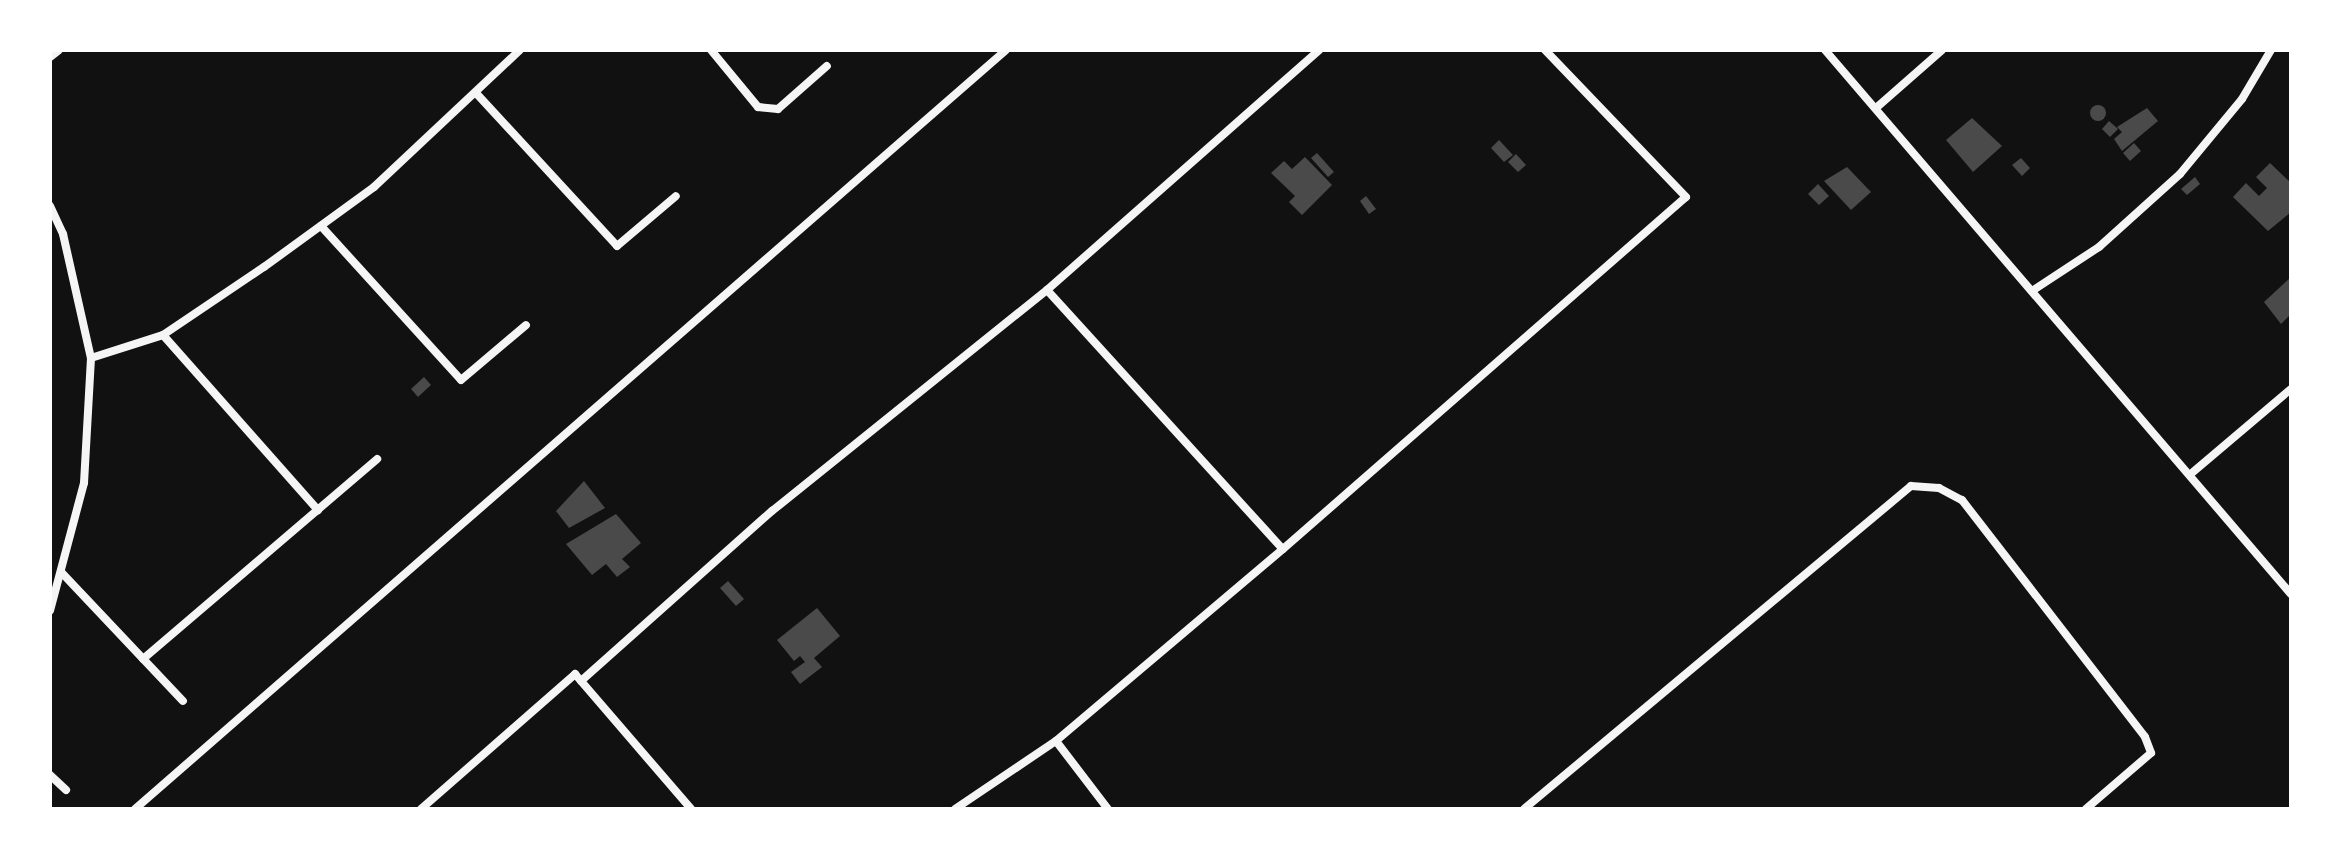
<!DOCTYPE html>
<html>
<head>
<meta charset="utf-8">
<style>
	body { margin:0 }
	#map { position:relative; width:2341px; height:859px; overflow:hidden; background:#111; font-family:"Roboto Condensed",sans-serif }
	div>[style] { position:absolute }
	.building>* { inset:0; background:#4a4a4a }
	.round { border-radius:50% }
	.minor>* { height:8px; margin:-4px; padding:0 4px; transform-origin:4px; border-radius:4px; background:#f5f5f5 }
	span { translate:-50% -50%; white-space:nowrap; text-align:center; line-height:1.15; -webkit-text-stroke:9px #fff; paint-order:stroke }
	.frame { position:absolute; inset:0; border:52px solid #fff; pointer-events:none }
</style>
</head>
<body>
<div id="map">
	<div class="building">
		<div class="round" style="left:2090px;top:105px;width:16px;height:16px"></div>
		<div style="clip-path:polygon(2147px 108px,2158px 121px,2122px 151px,2114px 139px,2122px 132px,2117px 127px)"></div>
		<div style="clip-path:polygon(1972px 118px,2002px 146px,1973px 172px,1946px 140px)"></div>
		<div style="clip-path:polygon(2109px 121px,2118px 129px,2110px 137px,2102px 129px)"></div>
		<div style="clip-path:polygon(1499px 140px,1513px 155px,1504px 162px,1491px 148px)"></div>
		<div style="clip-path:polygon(2134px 143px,2141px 151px,2130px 161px,2123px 153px)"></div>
		<div style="clip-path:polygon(1317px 153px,1334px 172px,1328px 177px,1311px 158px)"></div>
		<div style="clip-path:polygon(1516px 154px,1526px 165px,1518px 172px,1508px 162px)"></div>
		<div style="clip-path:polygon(1305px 157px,1332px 185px,1302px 215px,1289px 202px,1295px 196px,1271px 173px,1284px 161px,1292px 169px)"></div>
		<div style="clip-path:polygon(2021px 158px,2030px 168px,2022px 176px,2012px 165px)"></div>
		<div style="clip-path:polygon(2270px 163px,2291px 183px,2291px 212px,2268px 231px,2233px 197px,2246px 183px,2259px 196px,2267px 188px,2256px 177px)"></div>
		<div style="clip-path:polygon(1847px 167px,1871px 192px,1851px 210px,1824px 181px)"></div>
		<div style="clip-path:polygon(2195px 177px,2200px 184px,2187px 195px,2181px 189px)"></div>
		<div style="clip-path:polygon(1818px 184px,1829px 196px,1819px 205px,1808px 194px)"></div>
		<div style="clip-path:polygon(1366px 196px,1376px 209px,1369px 214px,1360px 201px)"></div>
		<div style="clip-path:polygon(2291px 277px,2291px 314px,2281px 324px,2264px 302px)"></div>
		<div style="clip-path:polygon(424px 377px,431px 385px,418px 397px,411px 389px)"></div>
		<div style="clip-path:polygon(584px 481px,605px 508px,569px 528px,556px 511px)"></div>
		<div style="clip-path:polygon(616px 514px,641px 543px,622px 559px,630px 567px,617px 577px,606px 564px,592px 575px,566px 544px)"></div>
		<div style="clip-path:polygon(728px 581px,744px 599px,736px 606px,720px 588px)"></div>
		<div style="clip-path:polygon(817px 608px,840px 636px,814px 658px,822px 667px,800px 684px,791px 672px,805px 662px,800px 656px,794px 661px,777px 640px)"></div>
	</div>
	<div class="minor">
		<div style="left:711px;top:50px;width:74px;rotate:50.5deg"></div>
		<div style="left:758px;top:107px;width:20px;rotate:6deg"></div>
		<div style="left:778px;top:109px;width:65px;rotate:-41.3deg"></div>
		<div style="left:1825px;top:50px;width:716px;rotate:49.42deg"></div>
		<div style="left:50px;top:57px;width:11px;rotate:-38deg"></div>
		<div style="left:476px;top:93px;width:208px;rotate:47.3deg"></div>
		<div style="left:617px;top:246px;width:77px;rotate:-40.3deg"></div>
		<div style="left:1876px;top:108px;width:88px;rotate:-41.3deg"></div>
		<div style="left:50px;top:206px;width:31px;rotate:65deg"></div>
		<div style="left:63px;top:234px;width:127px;rotate:77.3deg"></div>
		<div style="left:91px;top:358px;width:125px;rotate:93.2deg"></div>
		<div style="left:84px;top:483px;width:132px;rotate:104.9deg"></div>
		<div style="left:321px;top:226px;width:208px;rotate:47.7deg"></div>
		<div style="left:461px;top:380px;width:85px;rotate:-40.2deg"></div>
		<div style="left:2035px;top:289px;width:77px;rotate:-33.3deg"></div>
		<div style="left:2099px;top:247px;width:109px;rotate:-42deg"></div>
		<div style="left:2180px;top:174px;width:97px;rotate:-50.4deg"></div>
		<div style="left:2242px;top:99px;width:57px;rotate:-59.4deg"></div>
		<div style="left:1047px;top:290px;width:363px;rotate:-41.4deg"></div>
		<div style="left:163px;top:335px;width:234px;rotate:48.5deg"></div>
		<div style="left:91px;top:358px;width:76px;rotate:-17.7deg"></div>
		<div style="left:163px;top:335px;width:122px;rotate:-34deg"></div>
		<div style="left:264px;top:267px;width:136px;rotate:-36deg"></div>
		<div style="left:374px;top:187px;width:200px;rotate:-43.2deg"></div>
		<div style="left:2193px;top:472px;width:128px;rotate:-40.3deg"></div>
		<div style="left:1283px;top:549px;width:535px;rotate:-41.14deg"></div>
		<div style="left:1686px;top:197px;width:204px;rotate:-133.8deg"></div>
		<div style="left:62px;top:573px;width:176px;rotate:46.6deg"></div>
		<div style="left:143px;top:659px;width:308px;rotate:-40.5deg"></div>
		<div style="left:581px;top:681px;width:256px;rotate:-41.7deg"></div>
		<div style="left:772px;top:511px;width:353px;rotate:-38.8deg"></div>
		<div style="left:1047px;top:290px;width:350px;rotate:47.7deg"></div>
		<div style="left:1283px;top:549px;width:297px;rotate:139.8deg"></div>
		<div style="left:50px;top:775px;width:22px;rotate:43deg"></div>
		<div style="left:135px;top:809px;width:1155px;rotate:-41.07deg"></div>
		<div style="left:421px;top:809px;width:205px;rotate:-41.2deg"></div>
		<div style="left:575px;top:674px;width:178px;rotate:49.3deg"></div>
		<div style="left:955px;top:809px;width:122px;rotate:-34deg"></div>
		<div style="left:1056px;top:741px;width:86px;rotate:52.6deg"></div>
		<div style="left:1524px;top:809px;width:504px;rotate:-39.85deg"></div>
		<div style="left:1911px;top:486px;width:28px;rotate:4deg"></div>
		<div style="left:1939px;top:488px;width:26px;rotate:28deg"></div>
		<div style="left:1962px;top:500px;width:299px;rotate:52.3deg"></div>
		<div style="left:2145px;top:737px;width:17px;rotate:69deg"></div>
		<div style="left:2151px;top:753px;width:86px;rotate:139.3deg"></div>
	</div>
	<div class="frame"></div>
</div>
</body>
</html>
